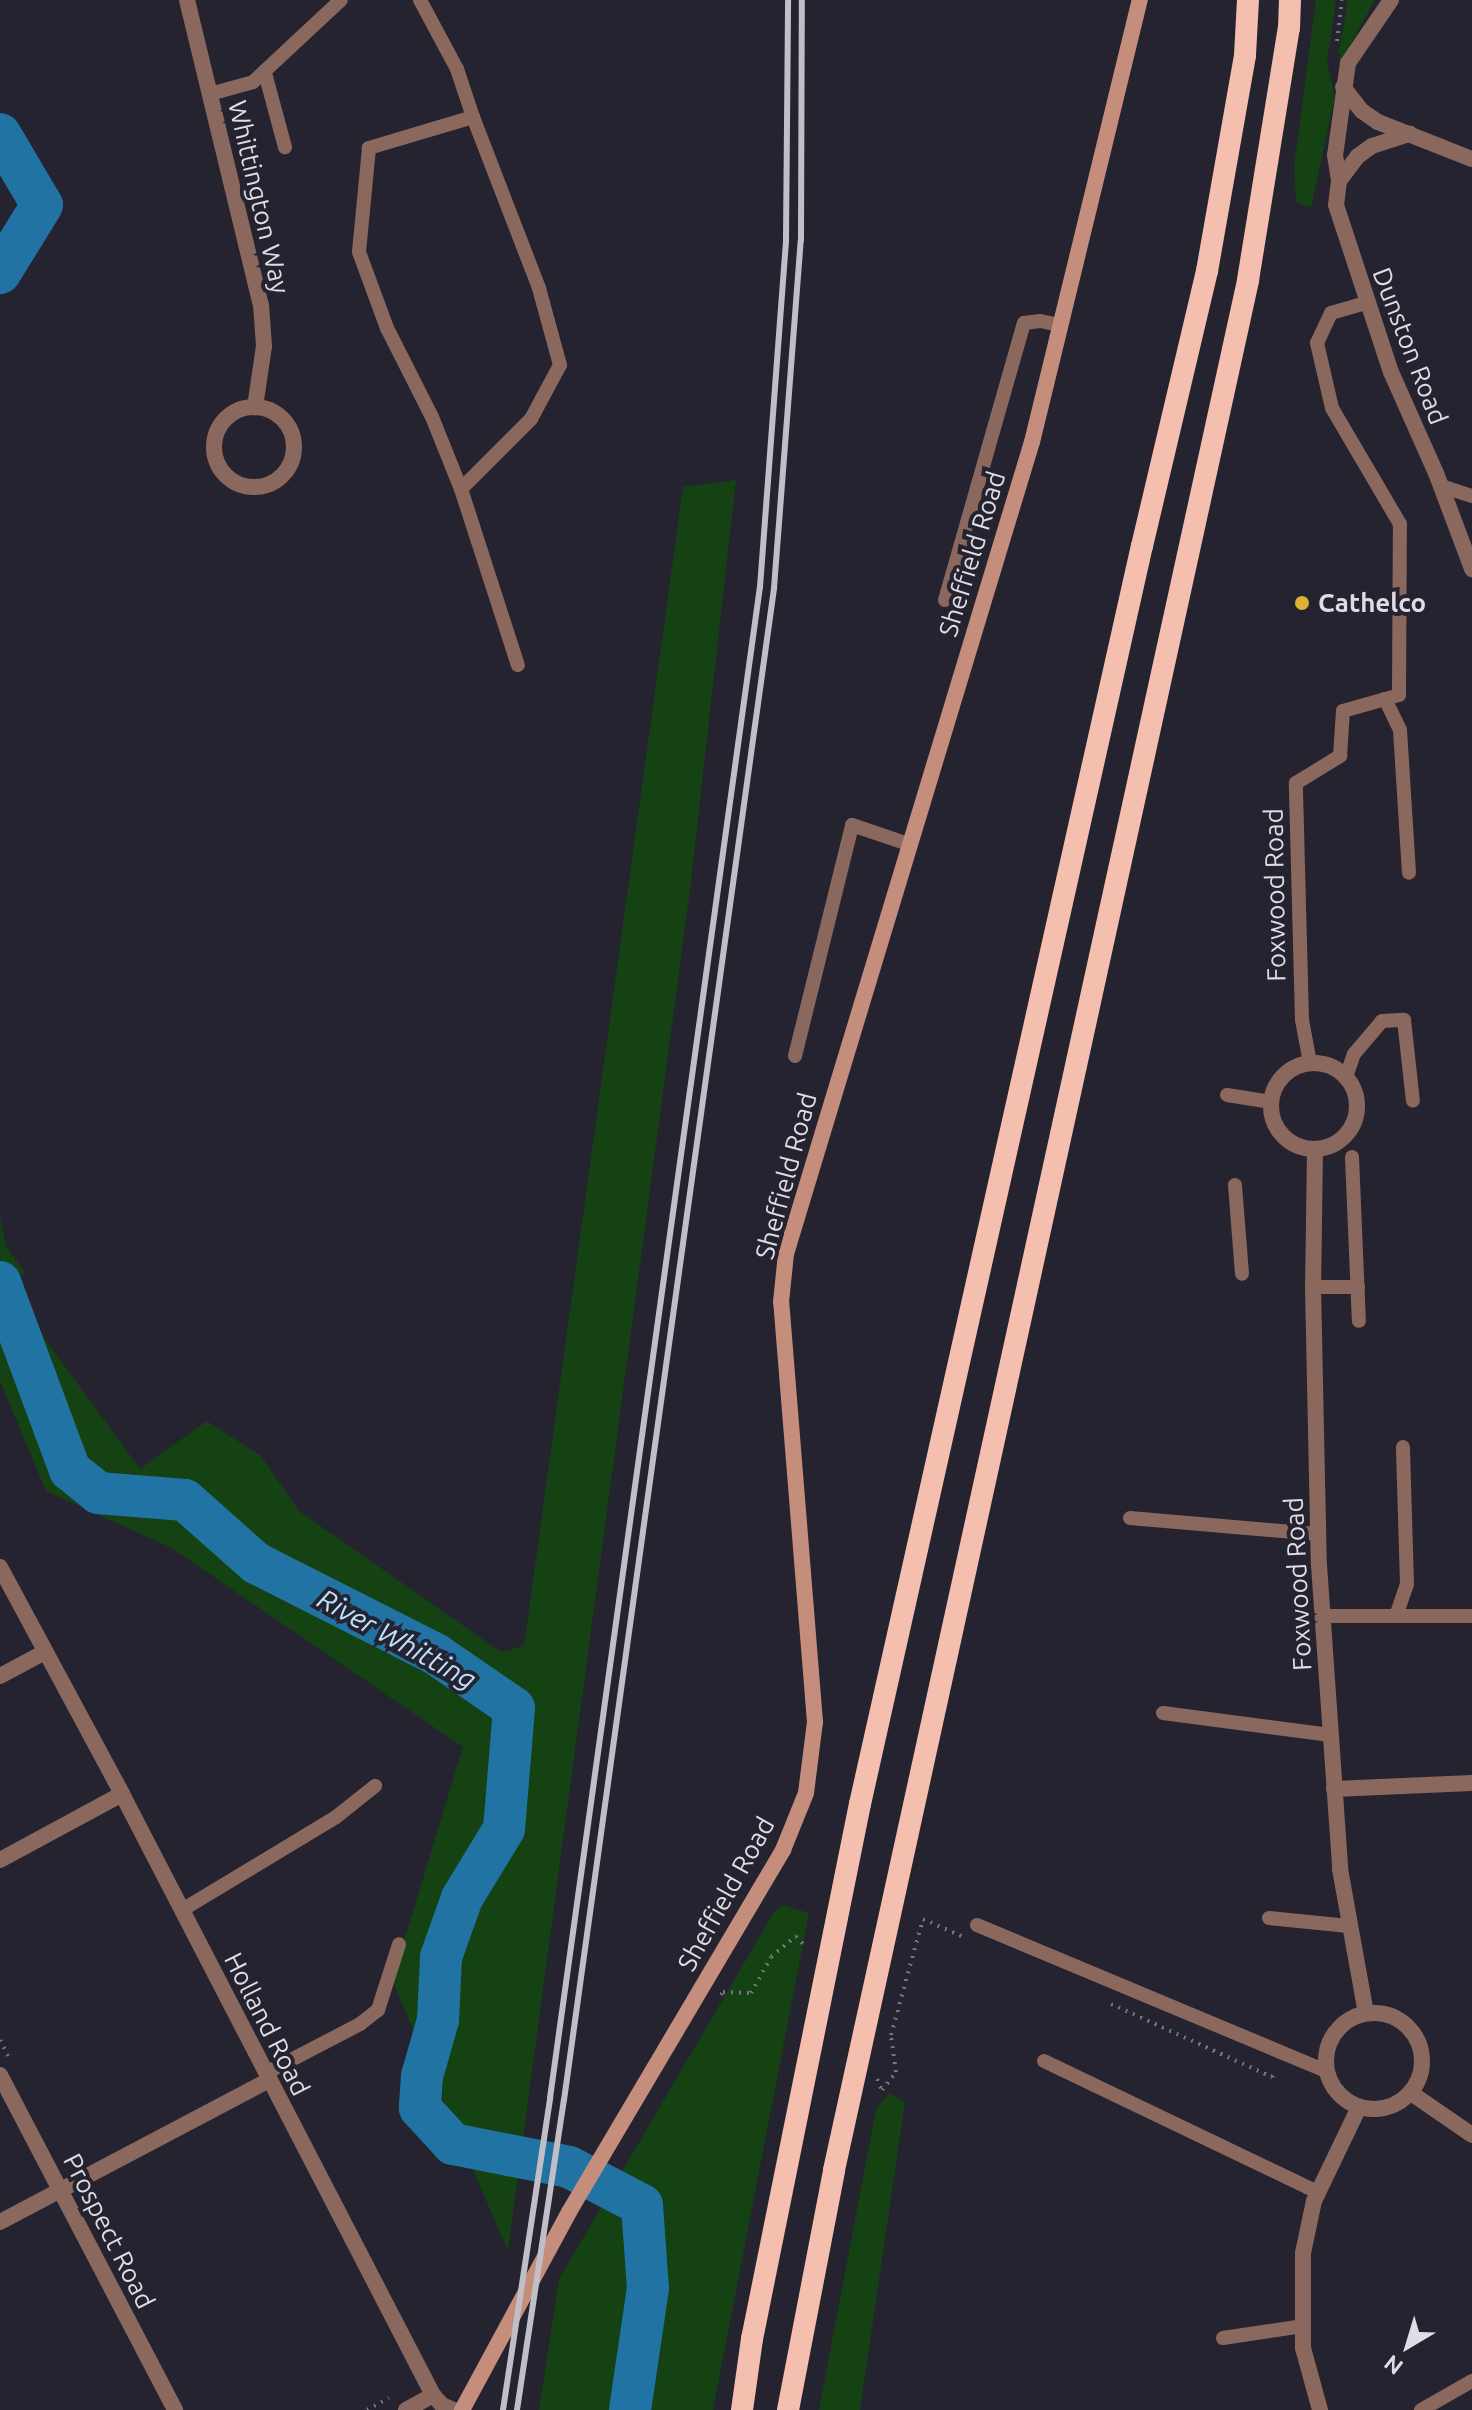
<!DOCTYPE html>
<html>
<head>
<meta charset="utf-8">
<style>
	body { margin:0 }
	#map { position:relative; width:1472px; height:2410px; overflow:hidden; background:#252330; font-family:Ubuntu,sans-serif }
	div>[style] { position:absolute }
	.green>* { inset:0; background:#144213 }
	.river>* { height:42px; margin:-21px; padding:0 21px; transform-origin:21px; border-radius:21px; background:#2073a3 }
	.path>* { height:4px; margin-top:-2px; transform-origin:0; background:repeating-linear-gradient(90deg,#75747f 0 2px,transparent 0 8px) }
	.service>* { height:14px; margin:-7px; padding:0 7px; transform-origin:7px; border-radius:7px; background:#8b685d }
	.minor>* { height:16px; margin:-8px; padding:0 8px; transform-origin:8px; border-radius:8px; background:#8b685d }
	.minor>.ring { margin:-8px; padding:0; box-sizing:content-box; background:none; border:16px solid #8b685d; border-radius:50% }
	.secondary>* { height:16px; margin:-8px; padding:0 8px; transform-origin:8px; border-radius:8px; background:#c58d7c }
	.trunk>* { height:22px; margin:-11px; padding:0 11px; transform-origin:11px; border-radius:11px; background:#f4bfae }
	.rail>* { height:6px; margin:-3px; padding:0 3px; transform-origin:3px; border-radius:3px; background:#c0bfc8 }
	.dots>* { width:22px; height:22px; translate:-50% -50%; box-sizing:border-box; border:4px solid #252330; border-radius:50% }
	span { translate:-50% -50%; white-space:nowrap; text-align:center; line-height:1.15; -webkit-text-stroke:8px #252330; paint-order:stroke }
	.street-label { font-size:26px; color:#dedde5 }
	.poi-label { font-size:26px; color:#dedde5; font-weight:700 }
	.left { translate:0 -50%; text-align:left }
	.water-label { font-size:28px; color:#bce2fd; font-style:italic }
	.north { position:absolute; left:1368px; top:2306px; width:80px; height:80px; -webkit-text-stroke:6px #252330; paint-order:stroke; rotate:218deg; font-size:22px; font-weight:700; line-height:32px; text-align:center; color:#dedde5 }
	.north::after { content:''; display:block; margin:auto; width:28px; height:36px; background:#dedde5; clip-path:polygon(50% 0,100% 100%,50% 72%,0 100%) }
</style>
</head>
<body>
<div id="map">
	<div class="green">
		<div style="clip-path:polygon(1316px 0,1336px 0,1327px 62px,1335px 96px,1311px 208px,1296px 202px,1294px 166px)"></div>
		<div style="clip-path:polygon(1348px 0,1375px 0,1340px 63px,1339px 51px)"></div>
		<div style="clip-path:polygon(736px 480px,690px 890px,508px 2251px,392px 1980px,463px 1747px,170px 1547px,46px 1491px,0 1381px,0 1217px,6px 1246px,25px 1273px,7px 1287px,140px 1469px,207px 1421px,261px 1456px,299px 1511px,501px 1652px,524px 1646px,683px 487px)"></div>
		<div style="clip-path:polygon(783px 1905px,809px 1913px,713px 2410px,539px 2410px,559px 2279px,774px 1912px)"></div>
		<div style="clip-path:polygon(890px 2093px,905px 2102px,860px 2410px,819px 2410px,876px 2109px)"></div>
	</div>
	<div class="river">
		<div style="left:0;top:134px;width:82px;rotate:59.4deg"></div>
		<div style="left:42px;top:205px;width:80px;rotate:121.7deg"></div>
		<div style="left:0;top:1282px;width:201px;rotate:69.6deg"></div>
		<div style="left:70px;top:1470px;width:36px;rotate:39deg"></div>
		<div style="left:98px;top:1493px;width:87px;rotate:4.6deg"></div>
		<div style="left:185px;top:1500px;width:95px;rotate:41.6deg"></div>
		<div style="left:256px;top:1563px;width:203px;rotate:26.9deg"></div>
		<div style="left:437px;top:1655px;width:93px;rotate:34.5deg"></div>
		<div style="left:514px;top:1708px;width:121px;rotate:94.7deg"></div>
		<div style="left:504px;top:1829px;width:81px;rotate:121.3deg"></div>
		<div style="left:462px;top:1898px;width:63px;rotate:109.6deg"></div>
		<div style="left:441px;top:1957px;width:63px;rotate:92.7deg"></div>
		<div style="left:438px;top:2020px;width:58px;rotate:105.9deg"></div>
		<div style="left:422px;top:2076px;width:32px;rotate:94deg"></div>
		<div style="left:420px;top:2108px;width:49px;rotate:47.5deg"></div>
		<div style="left:453px;top:2144px;width:118px;rotate:11.2deg"></div>
		<div style="left:569px;top:2167px;width:82px;rotate:27.5deg"></div>
		<div style="left:642px;top:2205px;width:83px;rotate:85.9deg"></div>
		<div style="left:648px;top:2288px;width:123px;rotate:98.4deg"></div>
	</div>
	<div class="path">
		<div style="left:1337px;top:41px;width:41px;rotate:-83deg"></div>
		<div style="left:721px;top:1995px;width:4px;rotate:-56deg"></div>
		<div style="left:723px;top:1992px;width:28px;rotate:2deg"></div>
		<div style="left:751px;top:1993px;width:41px;rotate:-60.9deg"></div>
		<div style="left:771px;top:1957px;width:33px;rotate:-40deg"></div>
		<div style="left:796px;top:1936px;width:15px;rotate:48deg"></div>
		<div style="left:1111px;top:2004px;width:177px;rotate:24.4deg"></div>
		<div style="left:1272px;top:2077px;width:7px;rotate:-56deg"></div>
		<div style="left:0;top:2040px;width:18px;rotate:63deg"></div>
		<div style="left:877px;top:2079px;width:12px;rotate:66deg"></div>
		<div style="left:882px;top:2090px;width:23px;rotate:-52deg"></div>
		<div style="left:896px;top:2072px;width:37px;rotate:-98deg"></div>
		<div style="left:891px;top:2035px;width:120px;rotate:-74.6deg"></div>
		<div style="left:923px;top:1919px;width:42px;rotate:24.1deg"></div>
		<div style="left:367px;top:2410px;width:25px;rotate:-29deg"></div>
	</div>
	<div class="service">
		<div style="left:420px;top:0;width:78px;rotate:61.8deg"></div>
		<div style="left:457px;top:69px;width:51px;rotate:71.6deg"></div>
		<div style="left:473px;top:117px;width:109px;rotate:163.4deg"></div>
		<div style="left:369px;top:148px;width:104px;rotate:95.5deg"></div>
		<div style="left:359px;top:252px;width:81px;rotate:69.8deg"></div>
		<div style="left:387px;top:328px;width:100px;rotate:63.2deg"></div>
		<div style="left:432px;top:417px;width:78px;rotate:68.1deg"></div>
		<div style="left:461px;top:489px;width:185px;rotate:72.1deg"></div>
		<div style="left:265px;top:73px;width:77px;rotate:74.9deg"></div>
		<div style="left:210px;top:94px;width:45px;rotate:-15.6deg"></div>
		<div style="left:253px;top:82px;width:120px;rotate:-43deg"></div>
		<div style="left:1441px;top:486px;width:33px;rotate:18deg"></div>
		<div style="left:461px;top:489px;width:99px;rotate:-45deg"></div>
		<div style="left:531px;top:419px;width:61px;rotate:-61.8deg"></div>
		<div style="left:560px;top:365px;width:80px;rotate:-105.3deg"></div>
		<div style="left:539px;top:288px;width:183px;rotate:-111.1deg"></div>
		<div style="left:945px;top:600px;width:288px;rotate:-74.1deg"></div>
		<div style="left:1024px;top:323px;width:16px;rotate:-7deg"></div>
		<div style="left:1040px;top:321px;width:21px;rotate:11deg"></div>
		<div style="left:1385px;top:699px;width:34px;rotate:64deg"></div>
		<div style="left:1400px;top:730px;width:143px;rotate:86.4deg"></div>
		<div style="left:795px;top:1056px;width:238px;rotate:-76.1deg"></div>
		<div style="left:852px;top:825px;width:59px;rotate:18.7deg"></div>
		<div style="left:1310px;top:1063px;width:44px;rotate:-100.5deg"></div>
		<div style="left:1302px;top:1020px;width:237px;rotate:-91.5deg"></div>
		<div style="left:1296px;top:783px;width:52px;rotate:-31.5deg"></div>
		<div style="left:1340px;top:756px;width:45px;rotate:-86.2deg"></div>
		<div style="left:1343px;top:711px;width:58px;rotate:-15.9deg"></div>
		<div style="left:1399px;top:695px;width:171px;rotate:-89.7deg"></div>
		<div style="left:1400px;top:524px;width:134px;rotate:-120.4deg"></div>
		<div style="left:1332px;top:408px;width:67px;rotate:-103deg"></div>
		<div style="left:1317px;top:343px;width:33px;rotate:-65deg"></div>
		<div style="left:1331px;top:313px;width:37px;rotate:-16deg"></div>
		<div style="left:1346px;top:1077px;width:24px;rotate:-71deg"></div>
		<div style="left:1354px;top:1054px;width:43px;rotate:-49.7deg"></div>
		<div style="left:1382px;top:1021px;width:22px;rotate:-3deg"></div>
		<div style="left:1404px;top:1020px;width:81px;rotate:83.7deg"></div>
		<div style="left:1227px;top:1095px;width:45px;rotate:9deg"></div>
		<div style="left:1352px;top:1157px;width:164px;rotate:87.6deg"></div>
		<div style="left:1235px;top:1185px;width:89px;rotate:85.5deg"></div>
		<div style="left:1313px;top:1287px;width:45px"></div>
		<div style="left:1130px;top:1518px;width:189px;rotate:4.9deg"></div>
		<div style="left:1323px;top:1616px;width:149px"></div>
		<div style="left:1396px;top:1616px;width:34px;rotate:-71deg"></div>
		<div style="left:1407px;top:1584px;width:137px;rotate:-91.7deg"></div>
		<div style="left:1163px;top:1713px;width:169px;rotate:7.5deg"></div>
		<div style="left:182px;top:1910px;width:180px;rotate:-31.1deg"></div>
		<div style="left:336px;top:1817px;width:50px;rotate:-38.5deg"></div>
		<div style="left:1269px;top:1918px;width:80px;rotate:5.7deg"></div>
		<div style="left:977px;top:1925px;width:378px;rotate:22.7deg"></div>
		<div style="left:1044px;top:2061px;width:304px;rotate:25.6deg"></div>
		<div style="left:266px;top:2073px;width:106px;rotate:-27.5deg"></div>
		<div style="left:360px;top:2024px;width:23px;rotate:-38deg"></div>
		<div style="left:378px;top:2010px;width:69px;rotate:-72.3deg"></div>
		<div style="left:1223px;top:2338px;width:81px;rotate:-8.5deg"></div>
		<div style="left:1421px;top:2410px;width:59px;rotate:-29.6deg"></div>
	</div>
	<div class="minor">
		<div style="left:187px;top:0;width:314px;rotate:76.4deg"></div>
		<div style="left:261px;top:305px;width:41px;rotate:85.8deg"></div>
		<div style="left:264px;top:346px;width:62px;rotate:98.4deg"></div>
		<div style="left:1391px;top:0;width:76px;rotate:124.3deg"></div>
		<div style="left:1348px;top:63px;width:93px;rotate:98deg"></div>
		<div style="left:1335px;top:155px;width:26px;rotate:81deg"></div>
		<div style="left:1339px;top:181px;width:24px;rotate:97deg"></div>
		<div style="left:1336px;top:205px;width:176px;rotate:71.8deg"></div>
		<div style="left:1391px;top:372px;width:111px;rotate:66deg"></div>
		<div style="left:1436px;top:473px;width:103px;rotate:69.4deg"></div>
		<div style="left:1343px;top:87px;width:31px;rotate:52deg"></div>
		<div style="left:1362px;top:111px;width:19px;rotate:35deg"></div>
		<div style="left:1378px;top:122px;width:101px;rotate:21.5deg"></div>
		<div style="left:1339px;top:181px;width:31px;rotate:-53deg"></div>
		<div style="left:1358px;top:156px;width:17px;rotate:-36deg"></div>
		<div style="left:1372px;top:146px;width:40px;rotate:-18deg"></div>
		<div class="ring" style="left:214px;top:407px;width:64px;height:64px"></div>
		<div class="ring" style="left:1271px;top:1063px;width:70px;height:70px"></div>
		<div style="left:1315px;top:1149px;width:138px;rotate:90.8deg"></div>
		<div style="left:1313px;top:1287px;width:278px;rotate:88.8deg"></div>
		<div style="left:1319px;top:1565px;width:305px;rotate:86deg"></div>
		<div style="left:1340px;top:1869px;width:146px;rotate:79.8deg"></div>
		<div style="left:0;top:1567px;width:258px;rotate:61.7deg"></div>
		<div style="left:122px;top:1794px;width:677px;rotate:62.64deg"></div>
		<div style="left:433px;top:2395px;width:13px;rotate:48deg"></div>
		<div style="left:442px;top:2405px;width:13px;rotate:23deg"></div>
		<div style="left:0;top:1676px;width:51px;rotate:-28.1deg"></div>
		<div style="left:1334px;top:1789px;width:138px;rotate:-2.5deg"></div>
		<div style="left:0;top:1860px;width:139px;rotate:-28.4deg"></div>
		<div class="ring" style="left:1326px;top:2013px;width:80px;height:80px"></div>
		<div style="left:0;top:2075px;width:378px;rotate:62.4deg"></div>
		<div style="left:1411px;top:2093px;width:74px;rotate:34.5deg"></div>
		<div style="left:0;top:2222px;width:304px;rotate:-27.8deg"></div>
		<div style="left:406px;top:2410px;width:31px;rotate:-29deg"></div>
		<div style="left:1320px;top:2410px;width:64px;rotate:-105.3deg"></div>
		<div style="left:1303px;top:2348px;width:95px;rotate:-90deg"></div>
		<div style="left:1303px;top:2253px;width:53px;rotate:-78.1deg"></div>
		<div style="left:1314px;top:2201px;width:104px;rotate:-64.4deg"></div>
	</div>
	<div class="secondary">
		<div style="left:462px;top:2410px;width:225px;rotate:-61.6deg"></div>
		<div style="left:569px;top:2212px;width:421px;rotate:-59.4deg"></div>
		<div style="left:783px;top:1850px;width:61px;rotate:-68deg"></div>
		<div style="left:806px;top:1793px;width:72px;rotate:-82.8deg"></div>
		<div style="left:815px;top:1722px;width:421px;rotate:-94.6deg"></div>
		<div style="left:781px;top:1302px;width:48px;rotate:-84.1deg"></div>
		<div style="left:786px;top:1254px;width:848px;rotate:-73.15deg"></div>
		<div style="left:1032px;top:442px;width:455px;rotate:-76.3deg"></div>
	</div>
	<div class="trunk">
		<div style="left:742px;top:2410px;width:72px;rotate:-82deg"></div>
		<div style="left:752px;top:2339px;width:546px;rotate:-78.59deg"></div>
		<div style="left:860px;top:1804px;width:1289px;rotate:-77.37deg"></div>
		<div style="left:1142px;top:546px;width:283px;rotate:-76.7deg"></div>
		<div style="left:1207px;top:271px;width:219px;rotate:-80deg"></div>
		<div style="left:1245px;top:55px;width:55px;rotate:-86.9deg"></div>
		<div style="left:788px;top:2410px;width:244px;rotate:-79.1deg"></div>
		<div style="left:834px;top:2170px;width:1935px;rotate:-77.64deg"></div>
		<div style="left:1248px;top:280px;width:255px;rotate:-80.8deg"></div>
		<div style="left:1289px;top:28px;width:28px;rotate:-88deg"></div>
	</div>
	<div class="rail">
		<div style="left:503px;top:2410px;width:316px;rotate:-81.4deg"></div>
		<div style="left:550px;top:2098px;width:1526px;rotate:-82.09deg"></div>
		<div style="left:760px;top:587px;width:349px;rotate:-85.7deg"></div>
		<div style="left:786px;top:239px;width:239px;rotate:-89.5deg"></div>
		<div style="left:517px;top:2410px;width:314px;rotate:-81.4deg"></div>
		<div style="left:564px;top:2100px;width:1527px;rotate:-82.09deg"></div>
		<div style="left:774px;top:588px;width:349px;rotate:-85.6deg"></div>
		<div style="left:801px;top:240px;width:240px;rotate:-89.8deg"></div>
	</div>
	<div class="dots">
		<div style="left:1302px;top:603px;background:#ddb133"></div>
	</div>
	<div class="street-label">
		<span style="left:259px;top:197px;rotate:77deg">Whittington Way</span>
		<span style="left:1410px;top:346px;rotate:69deg">Dunston Road</span>
		<span style="left:972px;top:554px;rotate:-73deg">Sheffield Road</span>
		<span style="left:1275px;top:895px;rotate:-91deg">Foxwood Road</span>
		<span style="left:786px;top:1176px;rotate:-75deg">Sheffield Road</span>
		<span style="left:1298px;top:1584px;rotate:-93deg">Foxwood Road</span>
		<span style="left:726px;top:1894px;rotate:-61deg">Sheffield Road</span>
		<span style="left:267px;top:2024px;rotate:63deg">Holland Road</span>
		<span style="left:109px;top:2231px;rotate:63deg">Prospect Road</span>
	</div>
	<div class="poi-label">
		<span class="left" style="left:1318px;top:603px">Cathelco</span>
	</div>
	<div class="water-label">
		<span style="left:397px;top:1639px;rotate:29deg">River Whitting</span>
	</div>
	<div class="north">N</div>
</div>
</body>
</html>
